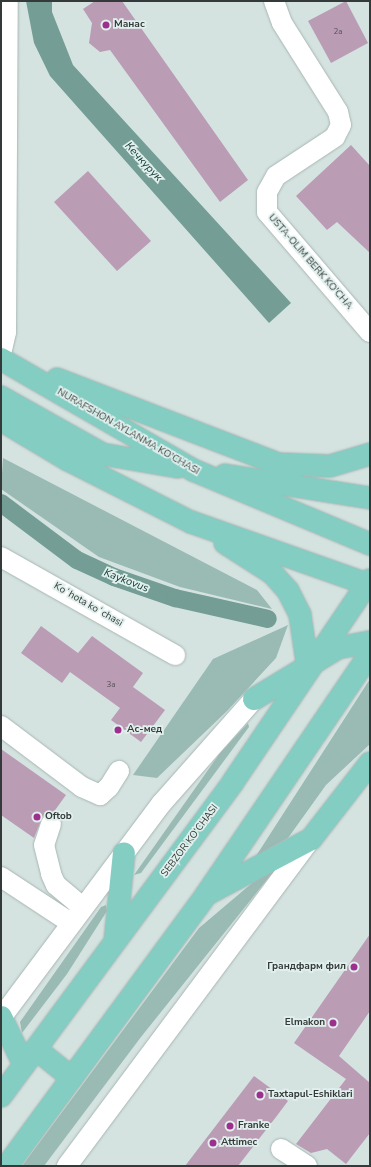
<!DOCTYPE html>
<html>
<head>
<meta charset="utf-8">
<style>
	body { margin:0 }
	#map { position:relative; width:371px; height:1167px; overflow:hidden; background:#d4e3e0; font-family:"Nunito Sans",sans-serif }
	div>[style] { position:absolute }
	.green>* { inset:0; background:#9abab4 }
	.water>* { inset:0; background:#739d95 }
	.canal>* { height:18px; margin:-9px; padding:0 9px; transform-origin:9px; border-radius:9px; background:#739d95 }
	.building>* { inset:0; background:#ba9cb4 }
	.roads { filter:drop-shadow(0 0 1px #a8b6b3) drop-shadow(0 0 1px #a8b6b3) }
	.minor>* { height:20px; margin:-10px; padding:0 10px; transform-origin:10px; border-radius:10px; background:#fff }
	.major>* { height:22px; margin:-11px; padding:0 11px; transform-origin:11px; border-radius:11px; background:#84cdc2 }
	.dots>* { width:11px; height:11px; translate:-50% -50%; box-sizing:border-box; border:2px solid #e1f0ed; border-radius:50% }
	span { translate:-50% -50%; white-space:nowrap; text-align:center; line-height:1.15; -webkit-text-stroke:3.5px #e1f0ed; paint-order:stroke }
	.number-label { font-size:8px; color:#565258 }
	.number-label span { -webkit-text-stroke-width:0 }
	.poi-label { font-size:10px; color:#343a39; font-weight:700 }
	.left { translate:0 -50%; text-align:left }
	.right { translate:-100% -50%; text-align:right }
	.street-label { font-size:10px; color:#343a39 }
	.water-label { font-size:11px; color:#0d3731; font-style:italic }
	.frame { position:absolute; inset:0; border:2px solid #343a39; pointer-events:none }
</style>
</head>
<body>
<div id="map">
	<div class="green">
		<div style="clip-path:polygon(3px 458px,257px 590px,272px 609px,180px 587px,99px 557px,1px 489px)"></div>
		<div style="clip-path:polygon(288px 625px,276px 658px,227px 711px,157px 778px,133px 775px,213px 659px)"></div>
		<div style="clip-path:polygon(370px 679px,370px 744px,326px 785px,288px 838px,256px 856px)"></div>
		<div style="clip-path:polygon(248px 723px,249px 727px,141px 873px,134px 875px,220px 753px)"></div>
		<div style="clip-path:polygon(270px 868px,273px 872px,141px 1037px,44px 1166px,22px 1166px,199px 928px)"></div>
		<div style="clip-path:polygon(106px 905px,107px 911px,67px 974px,22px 1033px,20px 1022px,101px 907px)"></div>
	</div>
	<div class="water">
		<div style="clip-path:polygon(26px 1px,52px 1px,52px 12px,73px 65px,291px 303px,269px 323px,50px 76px,34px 43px)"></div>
	</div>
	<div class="canal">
		<div style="left:1px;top:503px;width:95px;rotate:36.9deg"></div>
		<div style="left:77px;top:560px;width:41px;rotate:24.7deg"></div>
		<div style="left:114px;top:577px;width:65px;rotate:19deg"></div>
		<div style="left:175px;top:598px;width:95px;rotate:12.7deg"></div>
	</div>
	<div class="building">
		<div style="clip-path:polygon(95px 1px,122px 1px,248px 180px,220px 202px,110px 50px,100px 52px,89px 43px,92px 23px,83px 9px)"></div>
		<div style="clip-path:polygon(346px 1px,368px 43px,331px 63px,308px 21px)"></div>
		<div style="clip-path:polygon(351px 145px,370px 166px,370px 253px,337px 222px,327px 230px,296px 196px)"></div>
		<div style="clip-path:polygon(88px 171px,151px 241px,117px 271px,54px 202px)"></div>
		<div style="clip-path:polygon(41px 626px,78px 653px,92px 636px,143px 673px,133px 687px,165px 710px,141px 742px,111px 720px,120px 708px,70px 672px,62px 683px,21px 653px)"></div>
		<div style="clip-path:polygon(1px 749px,66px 795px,53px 813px,43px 816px,34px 838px,1px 815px)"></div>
		<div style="clip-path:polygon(370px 934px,370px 1011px,339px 1056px,370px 1083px,370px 1133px,346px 1164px,327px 1149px,311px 1153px,296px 1144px,346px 1079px,294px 1043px)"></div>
		<div style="clip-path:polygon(254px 1076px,288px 1101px,276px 1117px,238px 1166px,185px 1166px)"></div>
	</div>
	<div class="roads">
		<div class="minor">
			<div style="left:274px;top:1px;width:23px;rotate:70deg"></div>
			<div style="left:282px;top:23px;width:105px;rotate:57.8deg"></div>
			<div style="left:338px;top:112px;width:13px;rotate:77deg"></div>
			<div style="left:341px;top:125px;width:13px;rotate:117deg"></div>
			<div style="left:335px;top:137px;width:71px;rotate:146.5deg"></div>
			<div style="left:276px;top:176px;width:18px;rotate:119deg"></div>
			<div style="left:267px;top:192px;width:20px;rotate:90deg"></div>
			<div style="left:267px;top:212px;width:158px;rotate:49.4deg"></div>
			<div style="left:1px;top:354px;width:23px;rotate:-77deg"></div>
			<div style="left:6px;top:332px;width:331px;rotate:-89.7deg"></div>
			<div style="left:1px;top:557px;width:200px;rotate:29.4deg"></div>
			<div style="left:1px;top:726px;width:101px;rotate:37deg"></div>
			<div style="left:82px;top:787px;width:20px;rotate:24deg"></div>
			<div style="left:100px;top:795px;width:12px;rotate:-42deg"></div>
			<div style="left:109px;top:787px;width:19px;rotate:-58deg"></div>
			<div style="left:51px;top:824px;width:22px;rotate:108deg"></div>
			<div style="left:44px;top:845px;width:30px;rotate:76deg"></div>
			<div style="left:51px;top:874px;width:12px;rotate:66deg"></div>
			<div style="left:56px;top:885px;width:35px;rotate:40deg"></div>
			<div style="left:1px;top:877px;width:84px;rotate:33.3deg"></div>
			<div style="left:1px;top:1018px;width:269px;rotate:-53.2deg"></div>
			<div style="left:162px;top:803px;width:139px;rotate:-48.5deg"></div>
			<div style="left:281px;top:1149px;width:31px;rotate:33deg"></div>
			<div style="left:67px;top:1166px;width:408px;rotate:-53.3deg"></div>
		</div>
		<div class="major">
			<div style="left:1px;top:359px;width:222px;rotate:30deg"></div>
			<div style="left:193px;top:470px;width:192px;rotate:22.7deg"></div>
			<div style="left:57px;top:379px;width:238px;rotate:21deg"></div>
			<div style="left:279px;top:464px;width:51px;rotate:2.2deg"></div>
			<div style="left:330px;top:466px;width:42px;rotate:-16.7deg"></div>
			<div style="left:1px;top:397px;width:116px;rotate:29.4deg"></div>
			<div style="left:102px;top:454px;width:77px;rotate:9.7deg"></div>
			<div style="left:1px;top:420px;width:78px;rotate:30.8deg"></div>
			<div style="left:68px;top:460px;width:138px;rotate:26.8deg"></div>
			<div style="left:191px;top:522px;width:190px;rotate:19.4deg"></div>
			<div style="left:225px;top:475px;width:147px;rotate:9deg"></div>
			<div style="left:225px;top:543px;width:56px;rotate:32.6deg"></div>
			<div style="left:272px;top:573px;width:24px;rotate:48deg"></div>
			<div style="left:288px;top:591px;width:27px;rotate:63deg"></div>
			<div style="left:300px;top:615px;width:55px;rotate:81.6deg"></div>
			<div style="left:254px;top:699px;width:98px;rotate:-31.3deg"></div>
			<div style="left:338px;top:648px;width:33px;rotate:-11deg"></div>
			<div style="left:209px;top:893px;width:115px;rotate:-27.9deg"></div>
			<div style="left:311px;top:839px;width:96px;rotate:-52.2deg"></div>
			<div style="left:115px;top:941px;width:88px;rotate:-84.2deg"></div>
			<div style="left:1px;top:1017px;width:53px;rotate:64.4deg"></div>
			<div style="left:36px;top:1049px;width:46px;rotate:38.9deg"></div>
			<div style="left:1px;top:1096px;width:390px;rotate:-53.5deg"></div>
			<div style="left:233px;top:782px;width:244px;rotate:-55.9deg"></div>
			<div style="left:7px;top:1166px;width:336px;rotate:-53.7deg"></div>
			<div style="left:206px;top:895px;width:292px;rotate:-55.8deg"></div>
		</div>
	</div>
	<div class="dots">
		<div style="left:106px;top:25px;background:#9d2f8f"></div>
		<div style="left:118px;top:730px;background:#9d2f8f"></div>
		<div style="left:37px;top:817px;background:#9d2f8f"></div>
		<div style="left:354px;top:967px;background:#9d2f8f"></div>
		<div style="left:333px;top:1023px;background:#9d2f8f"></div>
		<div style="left:260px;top:1095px;background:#9d2f8f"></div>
		<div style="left:230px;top:1126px;background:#9d2f8f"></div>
		<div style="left:213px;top:1143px;background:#9d2f8f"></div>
	</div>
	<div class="number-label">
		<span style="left:338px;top:32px">2a</span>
		<span style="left:111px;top:685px">3а</span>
	</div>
	<div class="poi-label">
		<span class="left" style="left:114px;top:25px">Манас</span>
		<span class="left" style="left:127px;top:730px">Ас-мед</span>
		<span class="left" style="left:45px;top:817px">Oftob</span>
		<span class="right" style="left:346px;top:967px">Грандфарм фил</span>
		<span class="right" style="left:325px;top:1023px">Elmakon</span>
		<span class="left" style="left:268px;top:1095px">Taxtapul-Eshiklari</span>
		<span class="left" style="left:238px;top:1126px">Franke</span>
		<span class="left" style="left:221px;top:1143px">Attimec</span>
	</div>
	<div class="street-label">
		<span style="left:310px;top:262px;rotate:49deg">USTA-OLIM BERK KO'CHA</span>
		<span style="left:128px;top:432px;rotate:30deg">NURAFSHON AYLANMA KO'CHASI</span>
		<span style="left:88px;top:605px;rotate:30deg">Koʻhota koʻchasi</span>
		<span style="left:190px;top:841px;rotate:-53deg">SEBZOR KO‘CHASI</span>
	</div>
	<div class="water-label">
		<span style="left:143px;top:162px;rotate:47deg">Кечкурук</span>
		<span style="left:126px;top:581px;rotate:21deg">Kaykovus</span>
	</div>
	<div class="frame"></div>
</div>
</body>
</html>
